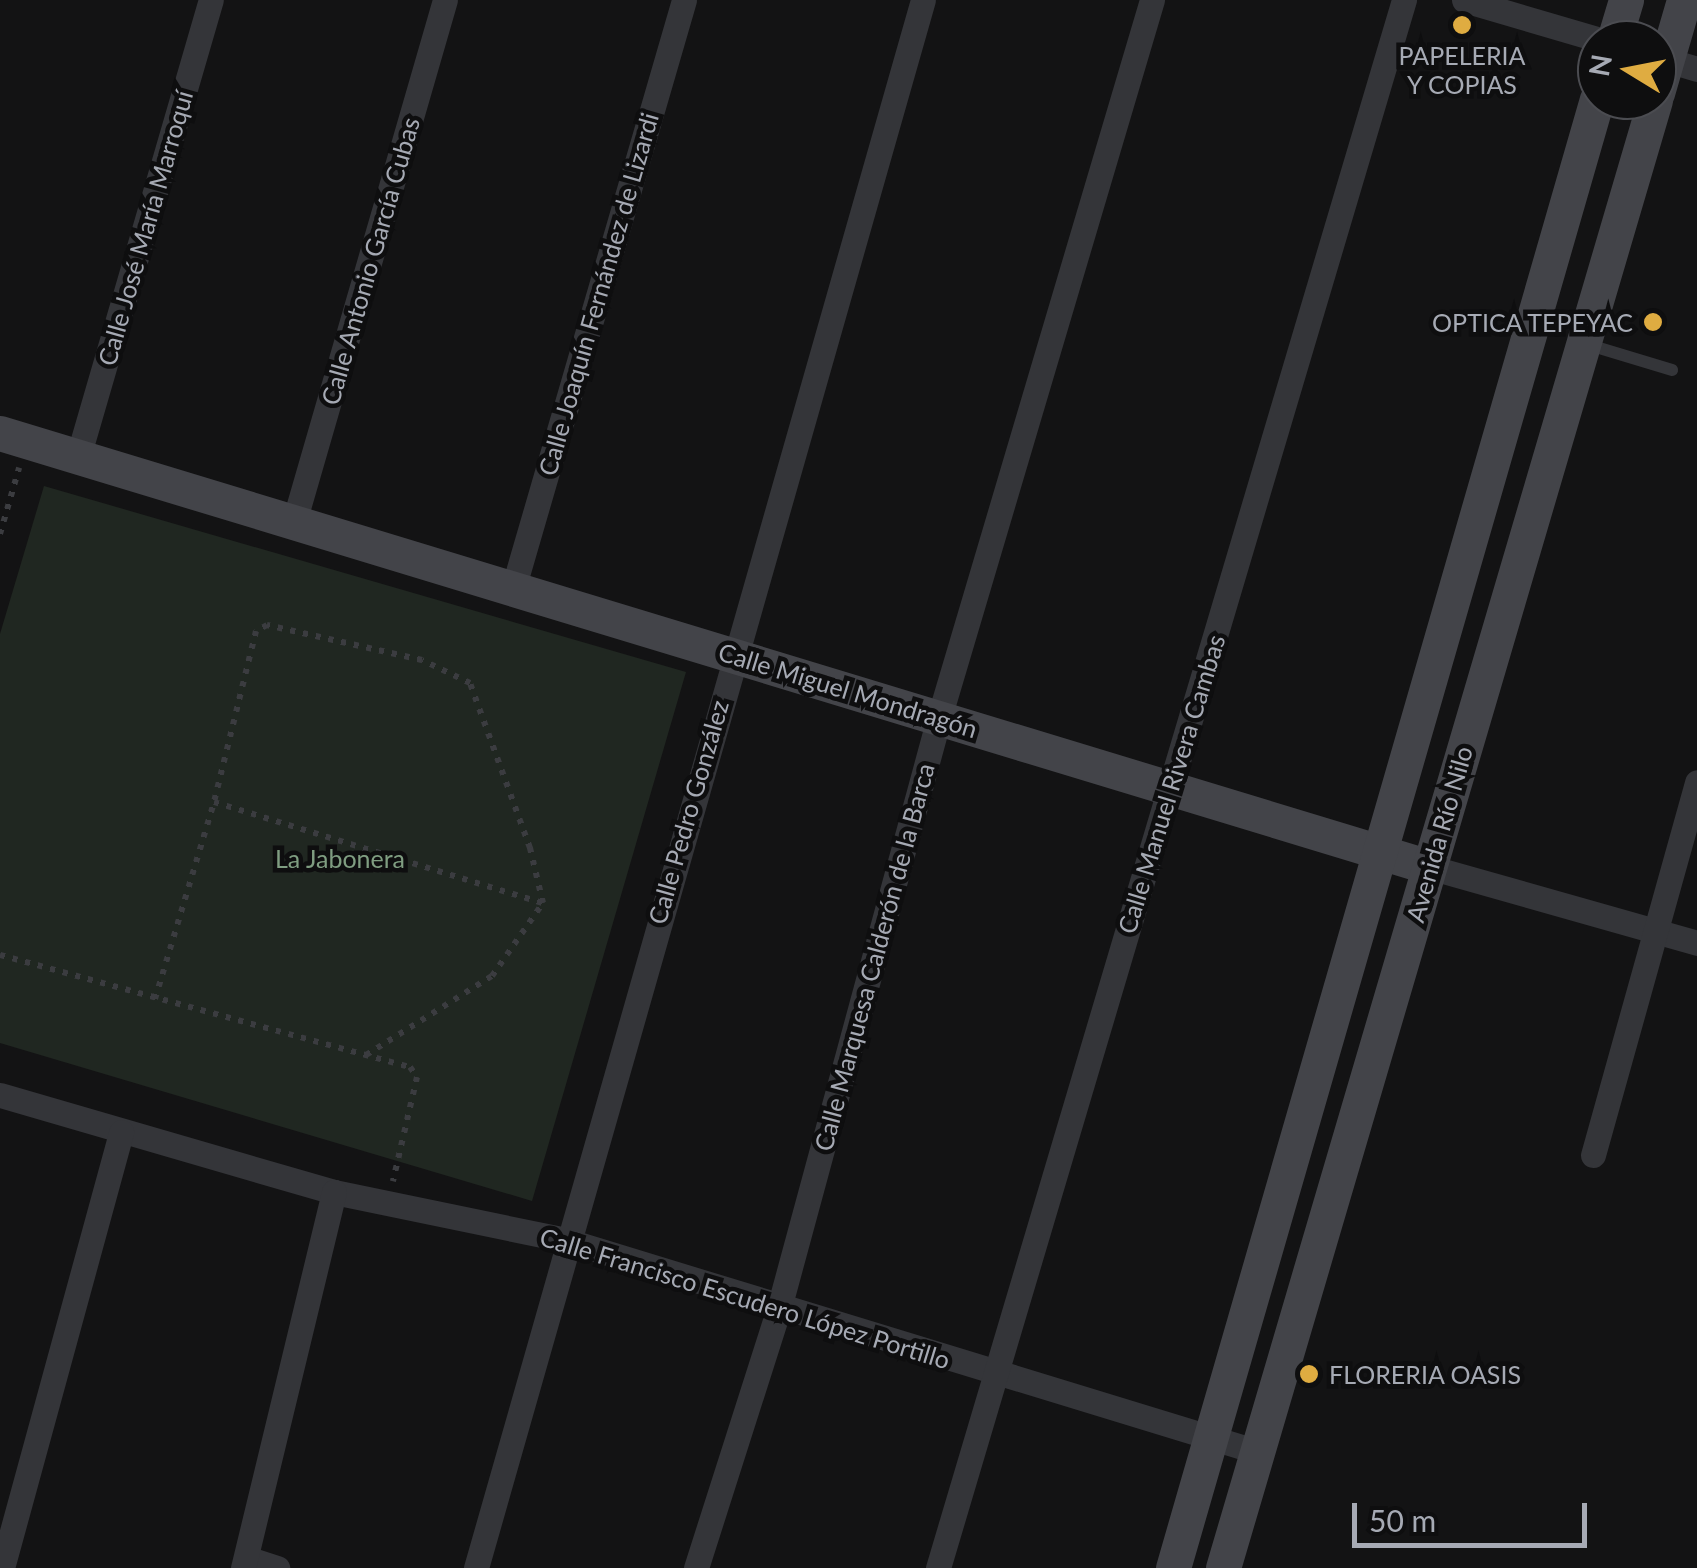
<!DOCTYPE html>
<html>
<head>
<meta charset="utf-8">
<style>
	body { margin:0 }
	#map { position:relative; width:1697px; height:1568px; overflow:hidden; background:#131314; font-family:Lato,sans-serif }
	div>[style] { position:absolute }
	.green>* { inset:0; background:#202721 }
	.path>* { height:6px; margin-top:-3px; transform-origin:0; background:repeating-linear-gradient(90deg,#3b3c40 0 5px,transparent 0 13px) }
	.lane>* { height:12px; margin:-6px; padding:0 6px; transform-origin:6px; border-radius:6px; background:#343539 }
	.street>* { height:25px; margin:-12.5px; padding:0 12.5px; transform-origin:12.5px; border-radius:12.5px; background:#343539 }
	.secondary>* { height:35px; margin:-17.5px; padding:0 17.5px; transform-origin:17.5px; border-radius:17.5px; background:#434449 }
	.dots>* { width:28px; height:28px; translate:-50% -50%; box-sizing:border-box; border:5px solid #0e0e0f; border-radius:50% }
	span { translate:-50% -50%; white-space:nowrap; text-align:center; line-height:1.15; -webkit-text-stroke:9px #0e0e0f; paint-order:stroke }
	.poi-label { font-size:25px; color:#a6aab4 }
	.right { translate:-100% -50%; text-align:right }
	.left { translate:0 -50%; text-align:left }
	.street-label { font-size:25px; color:#a6aab4 }
	.park-label { font-size:25px; color:#7f9d81 }
	.north { position:absolute; left:1577px; top:20px; width:100px; height:100px; box-sizing:border-box; background:#0e0e0f; border:2px solid #4b4c51; border-radius:50%; rotate:280deg; font-size:28px; font-weight:700; line-height:40px; text-align:center; color:#a6aab4 }
	.north::after { content:''; display:block; margin:auto; width:35px; height:45px; background:#dfac41; clip-path:polygon(50% 0,100% 100%,50% 72%,0 100%) }
	.scale { position:absolute; left:1352px; top:1503px; width:235px; height:45px; box-sizing:border-box; border:5px solid #a6aab4; border-top:0; padding-left:12px; font-size:30px; line-height:35px; white-space:nowrap; color:#a6aab4; -webkit-text-stroke:8px #0e0e0f; paint-order:stroke }
</style>
</head>
<body>
<div id="map">
	<div class="green">
		<div style="clip-path:polygon(44px 486px,686px 672px,532px 1201px,0 1043px,0 634px)"></div>
	</div>
	<div class="path">
		<div style="left:0;top:534px;width:69px;rotate:-73.9deg"></div>
		<div style="left:0;top:955px;width:425px;rotate:15.3deg"></div>
		<div style="left:410px;top:1067px;width:12px;rotate:55deg"></div>
		<div style="left:417px;top:1077px;width:107px;rotate:103deg"></div>
		<div style="left:155px;top:999px;width:206px;rotate:-73.3deg"></div>
		<div style="left:366px;top:1055px;width:149px;rotate:-32.1deg"></div>
		<div style="left:492px;top:976px;width:89px;rotate:-55.1deg"></div>
		<div style="left:543px;top:903px;width:57px;rotate:-103.3deg"></div>
		<div style="left:530px;top:848px;width:176px;rotate:-110deg"></div>
		<div style="left:470px;top:683px;width:53px;rotate:-154.4deg"></div>
		<div style="left:422px;top:660px;width:159px;rotate:-167.3deg"></div>
		<div style="left:267px;top:625px;width:13px;rotate:151deg"></div>
		<div style="left:256px;top:631px;width:176px;rotate:103.8deg"></div>
		<div style="left:214px;top:802px;width:344px;rotate:17.1deg"></div>
	</div>
	<div class="lane">
		<div style="left:1586px;top:344px;width:90px;rotate:16.8deg"></div>
	</div>
	<div class="street">
		<div style="left:1464px;top:0;width:143px;rotate:16.3deg"></div>
		<div style="left:1657px;top:57px;width:42px;rotate:16.7deg"></div>
		<div style="left:78px;top:457px;width:476px;rotate:-73.8deg"></div>
		<div style="left:294px;top:522px;width:543px;rotate:-73.87deg"></div>
		<div style="left:513px;top:589px;width:613px;rotate:-73.81deg"></div>
		<div style="left:1429px;top:867px;width:279px;rotate:15.8deg"></div>
		<div style="left:0;top:1095px;width:348px;rotate:16.2deg"></div>
		<div style="left:334px;top:1192px;width:236px;rotate:11.7deg"></div>
		<div style="left:565px;top:1240px;width:722px;rotate:17deg"></div>
		<div style="left:1593px;top:1155px;width:387px;rotate:-74.4deg"></div>
		<div style="left:246px;top:1558px;width:33px;rotate:18deg"></div>
		<div style="left:2px;top:1568px;width:452px;rotate:-74.7deg"></div>
		<div style="left:243px;top:1568px;width:387px;rotate:-76.4deg"></div>
		<div style="left:476px;top:1568px;width:1630px;rotate:-74.09deg"></div>
		<div style="left:696px;top:1568px;width:273px;rotate:-72.3deg"></div>
		<div style="left:779px;top:1308px;width:611px;rotate:-74.83deg"></div>
		<div style="left:939px;top:718px;width:749px;rotate:-73.48deg"></div>
		<div style="left:938px;top:1568px;width:1636px;rotate:-73.45deg"></div>
	</div>
	<div class="secondary">
		<div style="left:1614px;top:40px;width:42px;rotate:-73.3deg"></div>
		<div style="left:1657px;top:93px;width:97px;rotate:-73.8deg"></div>
		<div style="left:0;top:433px;width:1493px;rotate:16.89deg"></div>
		<div style="left:1173px;top:1568px;width:1529px;rotate:-73.9deg"></div>
		<div style="left:1223px;top:1568px;width:1530px;rotate:-73.6deg"></div>
	</div>
	<div class="dots">
		<div style="left:1462px;top:25px;background:#dfac41"></div>
		<div style="left:1653px;top:322px;background:#dfac41"></div>
		<div style="left:1309px;top:1374px;background:#dfac41"></div>
	</div>
	<div class="poi-label">
		<span style="left:1462px;top:70px">PAPELERIA<br>Y COPIAS</span>
		<span class="right" style="left:1633px;top:322px">OPTICA TEPEYAC</span>
		<span class="left" style="left:1329px;top:1374px">FLORERIA OASIS</span>
	</div>
	<div class="street-label">
		<span style="left:145px;top:228px;rotate:-74deg">Calle José María Marroquí</span>
		<span style="left:370px;top:261px;rotate:-74deg">Calle Antonio García Cubas</span>
		<span style="left:598px;top:294px;rotate:-74deg">Calle Joaquín Fernández de Lizardi</span>
		<span style="left:848px;top:690px;rotate:17deg">Calle Miguel Mondragón</span>
		<span style="left:1171px;top:784px;rotate:-73deg">Calle Manuel Rivera Cambas</span>
		<span style="left:688px;top:812px;rotate:-74deg">Calle Pedro González</span>
		<span style="left:1439px;top:834px;rotate:-74deg">Avenida Río Nilo</span>
		<span style="left:874px;top:957px;rotate:-75deg">Calle Marquesa Calderón de la Barca</span>
		<span style="left:745px;top:1298px;rotate:17deg">Calle Francisco Escudero López Portillo</span>
	</div>
	<div class="park-label">
		<span style="left:340px;top:858px">La Jabonera</span>
	</div>
	<div class="north">N</div>
	<div class="scale">50 m</div>
</div>
</body>
</html>
